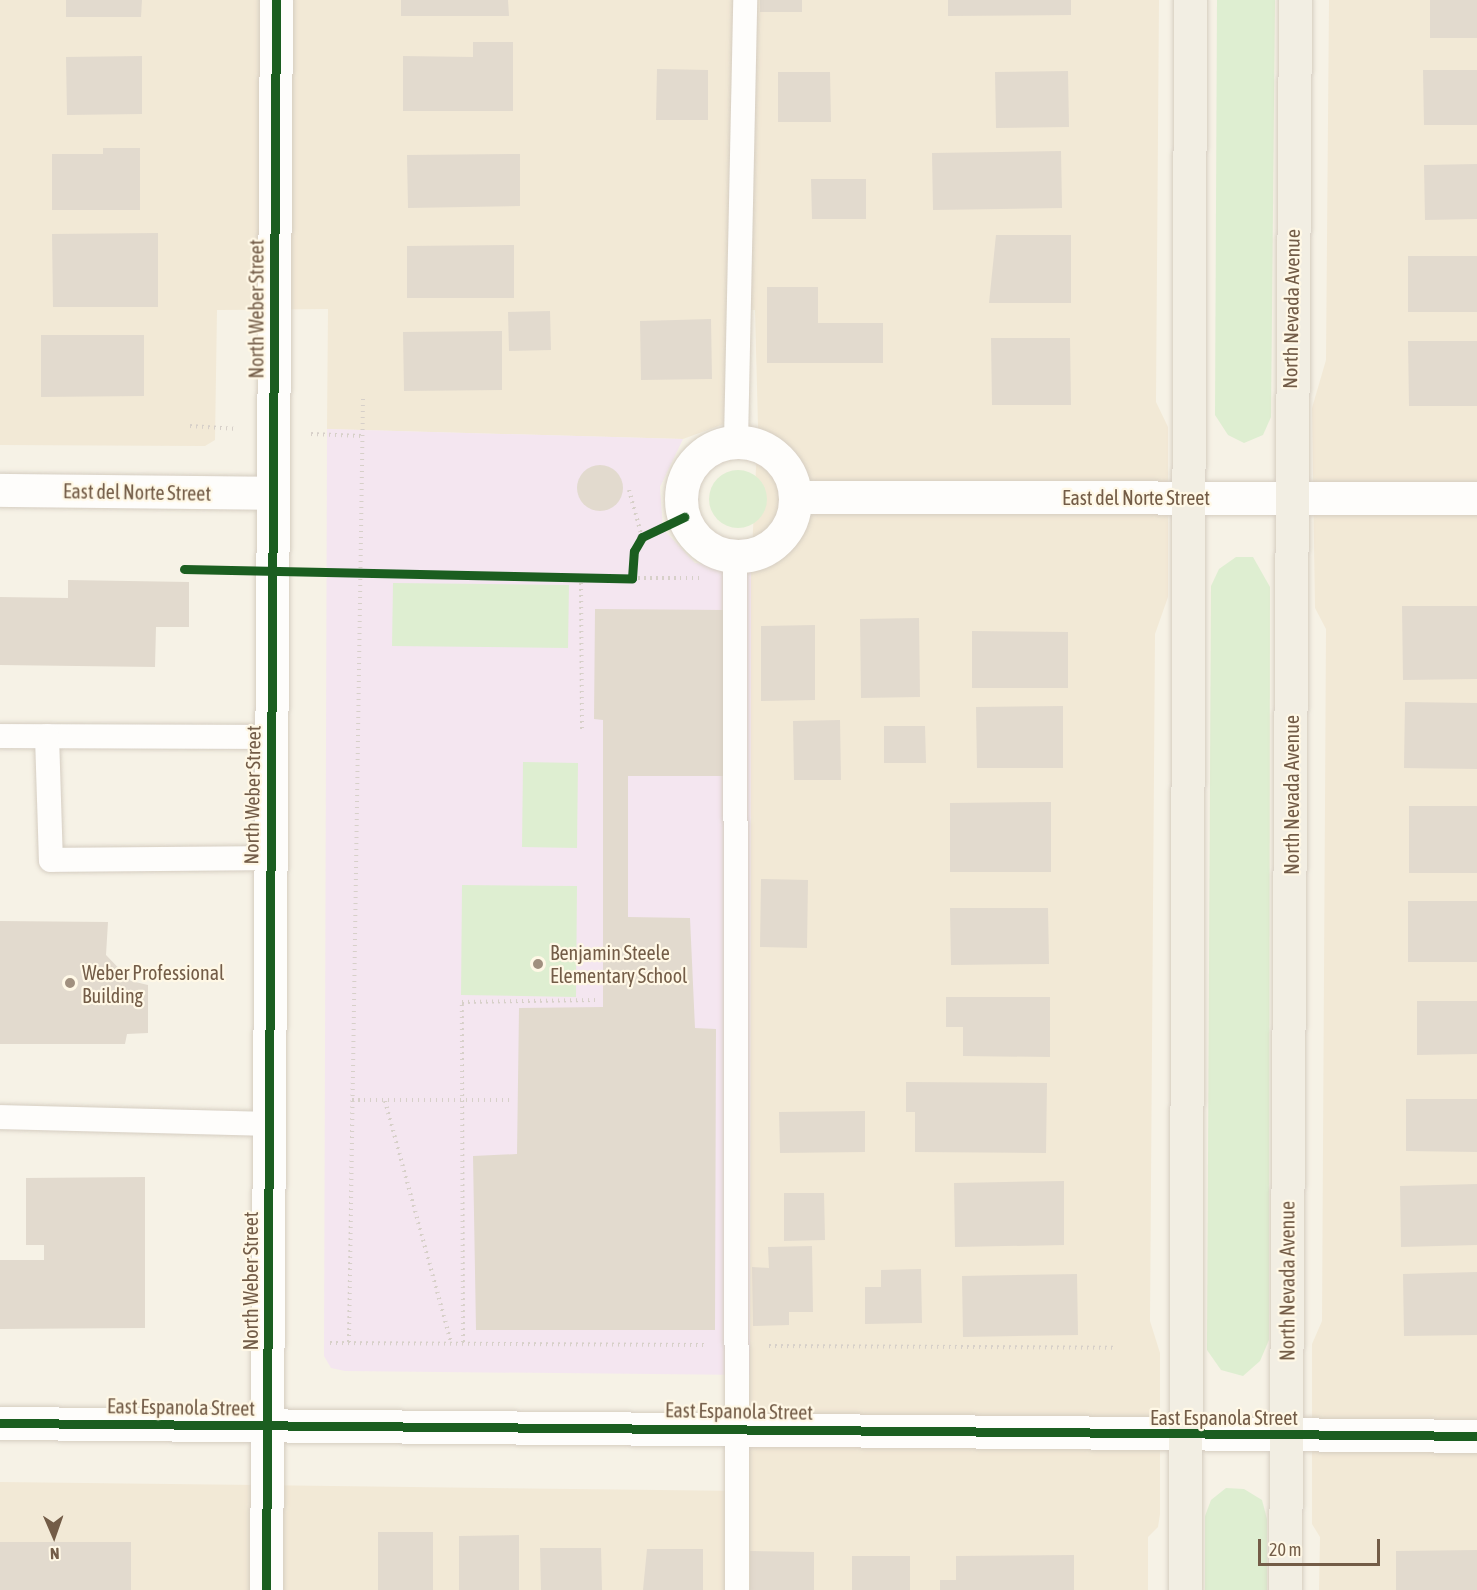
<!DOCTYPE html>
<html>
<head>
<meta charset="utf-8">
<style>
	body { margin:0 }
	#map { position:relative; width:1477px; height:1590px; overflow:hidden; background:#f6f2e6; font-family:"Asap Condensed",sans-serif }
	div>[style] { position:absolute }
	.residential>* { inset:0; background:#f2e9d6 }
	.education>* { inset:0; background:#f4e6f0 }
	.green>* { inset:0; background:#deeed1 }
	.round { border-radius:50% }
	.building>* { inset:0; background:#e2dace }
	.path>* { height:4px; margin-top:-2px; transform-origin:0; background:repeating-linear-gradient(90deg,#d7d0c9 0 1.5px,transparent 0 6px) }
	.roads { filter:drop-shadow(0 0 2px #d5cdc1) drop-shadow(0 0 2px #d5cdc1) }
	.service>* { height:24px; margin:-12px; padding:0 12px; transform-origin:12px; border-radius:12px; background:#fefdfb }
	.minor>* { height:33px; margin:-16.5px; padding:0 16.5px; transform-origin:16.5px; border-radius:16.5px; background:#fefdfb }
	.minor>.ring { margin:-16.5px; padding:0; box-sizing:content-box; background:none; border:33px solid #fefdfb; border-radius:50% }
	.tertiary>* { height:33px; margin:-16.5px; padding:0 16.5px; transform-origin:16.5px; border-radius:16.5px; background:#fefdfb }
	.primary>* { height:33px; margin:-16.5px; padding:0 16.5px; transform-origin:16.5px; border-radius:16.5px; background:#f2eee3 }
	.cycleway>* { height:9px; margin:-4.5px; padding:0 4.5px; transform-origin:4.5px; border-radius:4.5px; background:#1b5e20 }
	.dots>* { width:16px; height:16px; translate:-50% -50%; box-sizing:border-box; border:3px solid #fff8e6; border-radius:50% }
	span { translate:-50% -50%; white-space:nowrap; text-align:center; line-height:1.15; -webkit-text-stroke:4.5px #fff8e6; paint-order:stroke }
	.street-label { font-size:20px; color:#735c47 }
	.poi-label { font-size:20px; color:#735c47 }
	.left { translate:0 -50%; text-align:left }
	.north { position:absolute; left:24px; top:1506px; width:60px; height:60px; -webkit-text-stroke:4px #fff8e6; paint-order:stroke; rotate:178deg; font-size:16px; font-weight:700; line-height:24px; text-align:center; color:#735c47 }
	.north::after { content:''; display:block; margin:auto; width:21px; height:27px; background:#735c47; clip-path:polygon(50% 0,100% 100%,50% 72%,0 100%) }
	.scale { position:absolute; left:1258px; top:1539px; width:122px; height:27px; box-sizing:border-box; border:3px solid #735c47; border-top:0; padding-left:8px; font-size:18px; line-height:21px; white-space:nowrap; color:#735c47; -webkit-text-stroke:4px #fff8e6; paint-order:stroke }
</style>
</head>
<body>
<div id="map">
	<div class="residential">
		<div style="clip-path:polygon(0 0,1159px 0,1156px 402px,1168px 427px,1168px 597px,1155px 634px,1150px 1321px,1160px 1353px,1160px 1514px,1158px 1527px,1148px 1537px,1148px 1590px,0 1590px,0 1482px,745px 1491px,750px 1375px,751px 572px,758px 426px,755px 310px,727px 310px,724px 424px,683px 439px,327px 429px,328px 309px,217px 310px,215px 440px,205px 446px,0 445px)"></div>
		<div style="clip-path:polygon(1329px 0,1477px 0,1477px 1590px,1319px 1590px,1320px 1537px,1312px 1524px,1312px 1344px,1322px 1321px,1326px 629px,1315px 608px,1312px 408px,1326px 360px)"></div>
	</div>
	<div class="education">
		<div style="clip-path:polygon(327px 429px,683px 439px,660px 487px,663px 529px,695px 563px,751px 572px,750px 1375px,345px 1371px,331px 1368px,324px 1356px)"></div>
	</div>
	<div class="green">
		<div style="clip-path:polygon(1217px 0,1275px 0,1271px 417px,1263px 435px,1244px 443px,1228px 435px,1215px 415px)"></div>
		<div class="round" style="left:709px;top:470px;width:58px;height:58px"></div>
		<div style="clip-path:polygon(1236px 557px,1253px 557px,1270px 587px,1269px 1340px,1260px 1361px,1243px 1376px,1221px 1370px,1207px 1350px,1211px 586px,1219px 569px)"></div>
		<div style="clip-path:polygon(393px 583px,569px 585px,568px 648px,392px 646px)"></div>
		<div style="clip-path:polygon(523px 762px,578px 763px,577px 848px,522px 847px)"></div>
		<div style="clip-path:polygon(462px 885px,577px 886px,576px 997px,461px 995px)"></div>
		<div style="clip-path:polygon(1226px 1488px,1244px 1489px,1262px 1500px,1267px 1519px,1267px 1590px,1205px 1590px,1205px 1516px,1211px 1500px)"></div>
	</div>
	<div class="building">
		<div style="clip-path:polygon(66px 0,142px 0,141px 17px,66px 17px)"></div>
		<div style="clip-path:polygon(401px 0,508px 0,509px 16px,401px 16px)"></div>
		<div style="clip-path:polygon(760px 0,802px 0,802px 12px,760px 12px)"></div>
		<div style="clip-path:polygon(948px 0,1071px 0,1071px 15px,948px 16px)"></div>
		<div style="clip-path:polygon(1430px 0,1477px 0,1477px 38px,1430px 38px)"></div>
		<div style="clip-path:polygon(473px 42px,513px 42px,513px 111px,403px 111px,403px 56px,473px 57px)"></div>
		<div style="clip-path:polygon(142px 56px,142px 114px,67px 115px,66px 57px)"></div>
		<div style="clip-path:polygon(657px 69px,708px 70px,708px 120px,656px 120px)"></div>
		<div style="clip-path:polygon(1423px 70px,1477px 70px,1477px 125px,1424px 125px)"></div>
		<div style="clip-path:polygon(1068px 71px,1069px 127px,996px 128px,995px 72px)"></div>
		<div style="clip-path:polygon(778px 72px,830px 72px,831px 122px,778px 122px)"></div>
		<div style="clip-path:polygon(103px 148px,140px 148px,140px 210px,52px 210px,52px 154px,103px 154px)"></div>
		<div style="clip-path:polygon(1061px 151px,1062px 208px,933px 210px,932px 153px)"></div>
		<div style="clip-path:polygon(520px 154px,520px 206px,408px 208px,407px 155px)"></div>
		<div style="clip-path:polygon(1477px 164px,1477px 219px,1425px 220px,1424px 165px)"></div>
		<div style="clip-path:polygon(811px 179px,866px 179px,866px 219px,812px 219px)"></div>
		<div style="clip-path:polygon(158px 233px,158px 307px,53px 307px,52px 234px)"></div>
		<div style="clip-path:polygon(996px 235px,1071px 235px,1071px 303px,989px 303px)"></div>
		<div style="clip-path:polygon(514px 245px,514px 298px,407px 298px,407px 246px)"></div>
		<div style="clip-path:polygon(1408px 256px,1477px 256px,1477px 312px,1408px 312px)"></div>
		<div style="clip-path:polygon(767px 287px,818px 287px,818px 323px,883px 323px,883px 363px,767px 363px)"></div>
		<div style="clip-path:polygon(550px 311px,551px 350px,509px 351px,508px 312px)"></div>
		<div style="clip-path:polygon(711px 319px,712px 379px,641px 380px,640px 321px)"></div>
		<div style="clip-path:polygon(502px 331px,502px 390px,404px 391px,403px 332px)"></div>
		<div style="clip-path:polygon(41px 335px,144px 335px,144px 396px,41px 397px)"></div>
		<div style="clip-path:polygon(991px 338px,1070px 338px,1071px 405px,992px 405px)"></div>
		<div style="clip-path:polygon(1408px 341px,1477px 341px,1477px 406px,1409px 406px)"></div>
		<div class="round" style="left:577px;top:465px;width:46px;height:46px"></div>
		<div style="clip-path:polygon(68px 580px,189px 582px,189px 627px,156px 627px,155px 667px,0 665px,0 597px,68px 598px)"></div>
		<div style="clip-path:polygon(1402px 606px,1477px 606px,1477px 679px,1403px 680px)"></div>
		<div style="clip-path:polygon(595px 609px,728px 610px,728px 776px,628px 776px,628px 917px,690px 918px,695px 1028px,716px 1029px,715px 1330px,476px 1330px,473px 1156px,517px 1154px,519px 1008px,603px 1007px,603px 720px,594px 719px)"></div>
		<div style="clip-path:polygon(919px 618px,920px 697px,861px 698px,860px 619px)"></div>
		<div style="clip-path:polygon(815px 625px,815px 700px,761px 701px,761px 626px)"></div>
		<div style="clip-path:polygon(972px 631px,1068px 632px,1068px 688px,972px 688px)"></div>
		<div style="clip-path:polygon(1405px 702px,1477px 703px,1477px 769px,1404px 768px)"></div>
		<div style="clip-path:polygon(1063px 706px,1063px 768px,977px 768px,976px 707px)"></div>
		<div style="clip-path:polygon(840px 720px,841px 780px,794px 780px,793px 721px)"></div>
		<div style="clip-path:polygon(884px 726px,925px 726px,926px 763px,884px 763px)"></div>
		<div style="clip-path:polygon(1051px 802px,1051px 872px,950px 872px,950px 803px)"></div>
		<div style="clip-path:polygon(1409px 806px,1477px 806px,1477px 873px,1409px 873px)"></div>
		<div style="clip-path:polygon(761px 879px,808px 880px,807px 948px,760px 947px)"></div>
		<div style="clip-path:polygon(1408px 901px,1477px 901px,1477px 962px,1408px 962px)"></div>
		<div style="clip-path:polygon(950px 908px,1048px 908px,1049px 964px,951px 965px)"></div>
		<div style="clip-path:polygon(0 921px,108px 922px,106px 955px,131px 981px,148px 985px,148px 1033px,127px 1034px,125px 1044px,0 1044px)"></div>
		<div style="clip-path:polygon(946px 997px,1050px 997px,1050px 1057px,963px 1056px,963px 1027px,946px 1027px)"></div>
		<div style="clip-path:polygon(1417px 1001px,1477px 1001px,1477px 1054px,1417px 1055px)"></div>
		<div style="clip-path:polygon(906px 1082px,1047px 1083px,1046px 1153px,915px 1152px,915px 1112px,906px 1112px)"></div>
		<div style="clip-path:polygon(1406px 1099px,1477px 1099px,1477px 1152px,1406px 1151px)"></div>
		<div style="clip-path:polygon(865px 1111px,865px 1152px,780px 1153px,779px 1112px)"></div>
		<div style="clip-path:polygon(145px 1177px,145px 1328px,0 1329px,0 1260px,44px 1260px,44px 1245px,26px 1245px,26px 1178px)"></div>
		<div style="clip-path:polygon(1064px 1181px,1064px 1245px,955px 1247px,954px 1183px)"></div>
		<div style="clip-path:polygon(1477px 1184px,1477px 1245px,1401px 1247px,1400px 1186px)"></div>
		<div style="clip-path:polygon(784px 1193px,824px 1193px,825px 1240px,784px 1241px)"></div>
		<div style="clip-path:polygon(812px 1246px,813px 1312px,789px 1312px,789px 1325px,753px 1326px,752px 1267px,769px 1268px,768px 1247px)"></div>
		<div style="clip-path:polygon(921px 1269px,922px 1323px,865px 1324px,865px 1287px,881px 1287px,881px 1270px)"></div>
		<div style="clip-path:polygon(1477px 1272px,1477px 1335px,1404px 1336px,1403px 1274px)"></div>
		<div style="clip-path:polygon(1077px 1274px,1078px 1335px,963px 1337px,962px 1276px)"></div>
		<div style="clip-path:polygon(378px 1532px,433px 1532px,433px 1590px,378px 1590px)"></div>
		<div style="clip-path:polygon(519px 1535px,519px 1590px,459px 1590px,459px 1536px)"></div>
		<div style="clip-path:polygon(0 1542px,131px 1542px,131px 1590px,0 1590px)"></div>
		<div style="clip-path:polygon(540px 1548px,601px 1548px,602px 1590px,541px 1590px)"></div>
		<div style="clip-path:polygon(647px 1549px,703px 1549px,703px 1590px,643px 1590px)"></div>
		<div style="clip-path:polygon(1477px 1550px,1477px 1590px,1396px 1590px,1396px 1551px)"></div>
		<div style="clip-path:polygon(750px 1551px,814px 1552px,814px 1590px,750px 1590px)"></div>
		<div style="clip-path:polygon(1074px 1555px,1074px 1590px,940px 1590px,940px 1580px,956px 1580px,956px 1556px)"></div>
		<div style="clip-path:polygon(852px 1556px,910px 1556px,910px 1590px,852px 1590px)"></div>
	</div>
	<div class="path">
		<div style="left:190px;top:426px;width:47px;rotate:3.7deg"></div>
		<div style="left:311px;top:434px;width:51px;rotate:2.2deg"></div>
		<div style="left:629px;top:490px;width:49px;rotate:74.5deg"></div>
		<div style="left:581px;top:577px;width:156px;rotate:89.6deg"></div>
		<div style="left:632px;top:578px;width:71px"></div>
		<div style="left:352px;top:1100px;width:159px"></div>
		<div style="left:385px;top:1101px;width:250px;rotate:74.7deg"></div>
		<div style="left:349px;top:1342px;width:948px;rotate:-89.15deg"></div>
		<div style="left:463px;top:1342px;width:340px;rotate:-90.2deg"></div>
		<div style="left:462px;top:1002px;width:133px;rotate:-0.9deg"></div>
		<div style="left:330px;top:1343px;width:374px;rotate:0.3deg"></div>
		<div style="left:769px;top:1346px;width:344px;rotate:0.3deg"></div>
	</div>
	<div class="roads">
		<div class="service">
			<div style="left:736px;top:442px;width:442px;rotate:-88.8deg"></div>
			<div style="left:735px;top:556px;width:1034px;rotate:89.89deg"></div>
			<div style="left:0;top:736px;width:270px;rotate:0.2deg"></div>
			<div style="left:47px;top:736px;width:124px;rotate:88.2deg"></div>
			<div style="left:51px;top:860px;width:218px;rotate:-0.5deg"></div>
			<div style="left:0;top:1117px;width:269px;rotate:1.5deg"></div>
		</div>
		<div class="minor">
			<div class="ring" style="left:681px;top:442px;width:81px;height:81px"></div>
			<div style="left:0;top:490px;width:273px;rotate:0.6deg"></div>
			<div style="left:796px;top:497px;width:681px;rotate:0.08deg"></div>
			<div style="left:0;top:1423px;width:1477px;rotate:0.5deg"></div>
		</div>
		<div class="tertiary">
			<div style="left:266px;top:1590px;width:1590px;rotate:-89.64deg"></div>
		</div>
		<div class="primary">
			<div style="left:1185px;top:1590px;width:1590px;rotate:-89.82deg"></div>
			<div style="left:1285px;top:1590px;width:1590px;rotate:-89.64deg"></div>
		</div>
	</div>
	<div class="cycleway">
		<div style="left:184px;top:569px;width:448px;rotate:1.2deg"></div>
		<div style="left:632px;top:578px;width:27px;rotate:-86deg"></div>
		<div style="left:634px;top:551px;width:16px;rotate:-60deg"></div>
		<div style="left:642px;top:537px;width:47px;rotate:-25.5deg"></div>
		<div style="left:0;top:1423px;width:1477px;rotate:0.5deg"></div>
		<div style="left:266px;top:1590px;width:1590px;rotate:-89.64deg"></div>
	</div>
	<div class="dots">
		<div style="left:538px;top:964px;background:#a1907f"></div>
		<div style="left:70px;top:983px;background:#a1907f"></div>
	</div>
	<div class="street-label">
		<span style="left:256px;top:309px;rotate:-90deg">North Weber Street</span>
		<span style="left:1291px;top:309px;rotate:-89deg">North Nevada Avenue</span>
		<span style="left:137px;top:492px;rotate:1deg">East del Norte Street</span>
		<span style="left:1136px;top:497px">East del Norte Street</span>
		<span style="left:252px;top:795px;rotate:-89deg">North Weber Street</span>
		<span style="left:1291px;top:795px;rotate:-90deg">North Nevada Avenue</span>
		<span style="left:250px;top:1281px;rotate:-90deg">North Weber Street</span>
		<span style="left:1287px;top:1281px;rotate:-90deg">North Nevada Avenue</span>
		<span style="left:181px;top:1407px;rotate:1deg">East Espanola Street</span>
		<span style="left:739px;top:1411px;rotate:1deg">East Espanola Street</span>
		<span style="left:1224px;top:1417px">East Espanola Street</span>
	</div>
	<div class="poi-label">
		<span class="left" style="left:550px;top:964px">Benjamin Steele<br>Elementary School</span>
		<span class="left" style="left:82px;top:984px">Weber Professional<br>Building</span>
	</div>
	<div class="north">N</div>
	<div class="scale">20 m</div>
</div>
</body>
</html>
